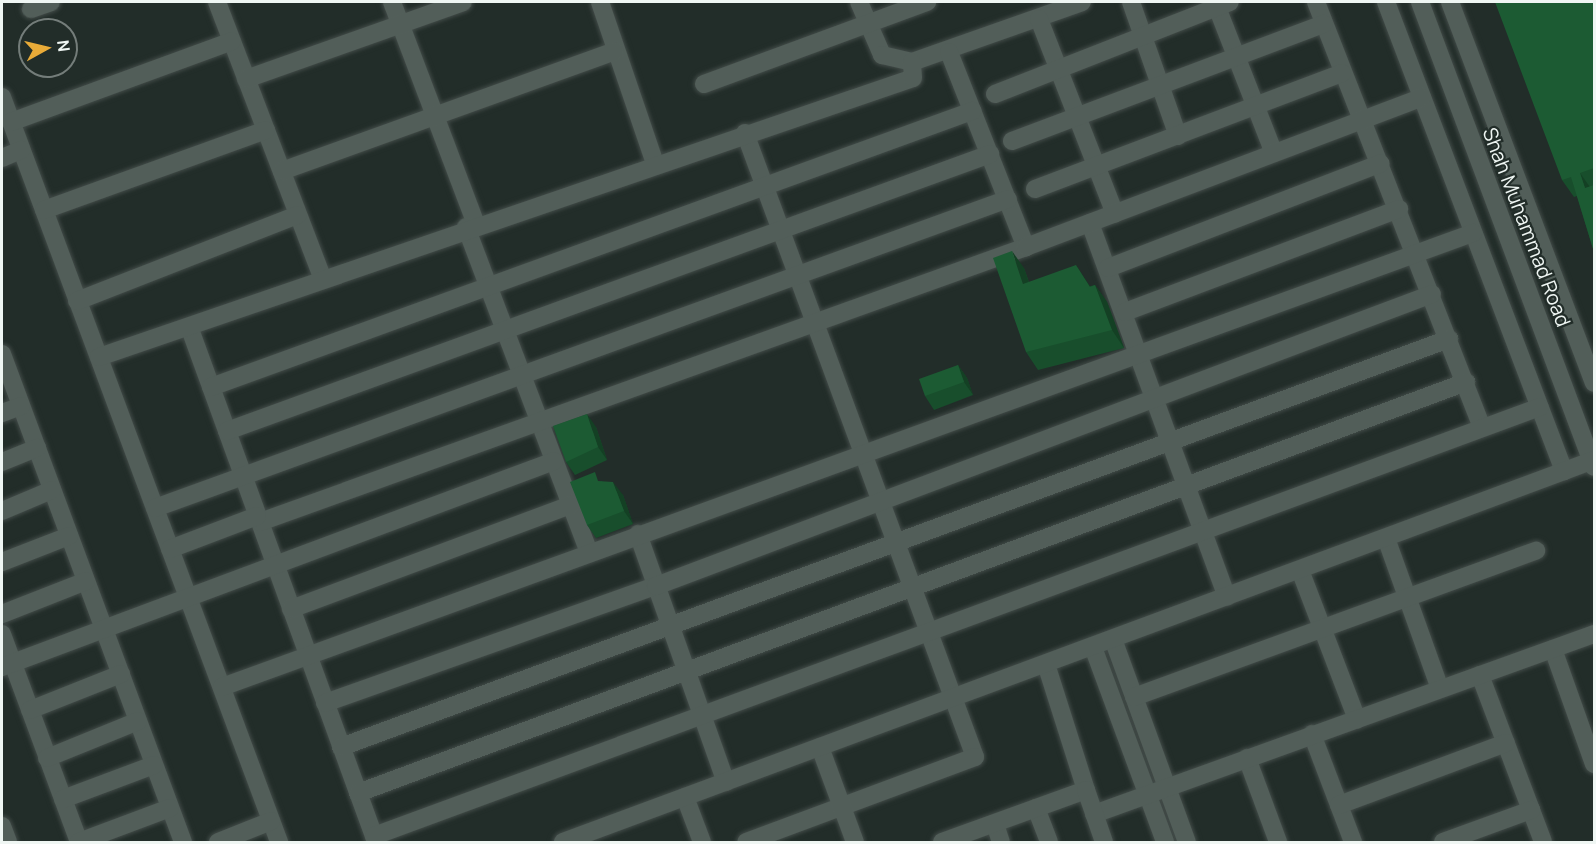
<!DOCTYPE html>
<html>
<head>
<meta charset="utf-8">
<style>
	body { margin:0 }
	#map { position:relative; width:1596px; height:844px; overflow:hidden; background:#222d29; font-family:Manrope,sans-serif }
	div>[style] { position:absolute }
	.roads { filter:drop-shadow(0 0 2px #424b48) drop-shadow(0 0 2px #424b48) }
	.minor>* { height:18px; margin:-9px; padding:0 9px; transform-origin:9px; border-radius:9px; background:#525e59 }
	.wall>* { inset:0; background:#184e2c }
	.shaded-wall>* { inset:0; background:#144024 }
	.building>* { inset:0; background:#1c5b33 }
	span { translate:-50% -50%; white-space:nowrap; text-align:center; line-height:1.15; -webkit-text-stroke:4.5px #222d29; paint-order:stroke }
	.street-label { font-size:20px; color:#eff6f3 }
	.frame { position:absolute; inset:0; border:3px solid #eff6f3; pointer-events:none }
	.north { position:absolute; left:18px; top:18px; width:60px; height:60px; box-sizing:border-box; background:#222d29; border:2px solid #747d7a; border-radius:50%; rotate:82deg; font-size:16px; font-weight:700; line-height:24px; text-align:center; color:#eff6f3 }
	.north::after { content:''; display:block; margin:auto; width:21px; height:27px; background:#e9ab38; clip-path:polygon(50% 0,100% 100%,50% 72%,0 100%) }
</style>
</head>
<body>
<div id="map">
	<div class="roads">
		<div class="minor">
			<div style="left:217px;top:2px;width:294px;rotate:69.1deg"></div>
			<div style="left:392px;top:2px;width:237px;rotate:69.3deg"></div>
			<div style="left:600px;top:2px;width:171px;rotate:71.2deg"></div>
			<div style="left:859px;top:2px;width:58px;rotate:66.5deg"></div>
			<div style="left:882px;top:55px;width:31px;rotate:13deg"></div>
			<div style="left:912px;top:62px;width:180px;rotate:-19.4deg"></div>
			<div style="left:1131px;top:2px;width:142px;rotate:70.7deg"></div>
			<div style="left:1215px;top:2px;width:162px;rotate:68.7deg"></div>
			<div style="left:1316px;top:2px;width:456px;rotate:68.7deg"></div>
			<div style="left:1386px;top:2px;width:502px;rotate:69.22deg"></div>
			<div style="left:1420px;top:2px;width:496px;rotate:69.5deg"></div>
			<div style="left:1450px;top:2px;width:407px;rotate:69.3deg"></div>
			<div style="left:31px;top:9px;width:21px;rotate:-19deg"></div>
			<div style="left:1039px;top:19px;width:209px;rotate:68.7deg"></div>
			<div style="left:949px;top:52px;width:210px;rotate:68.5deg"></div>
			<div style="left:246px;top:79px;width:230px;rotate:-19.5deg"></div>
			<div style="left:704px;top:84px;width:238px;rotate:-20.2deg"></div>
			<div style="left:995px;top:94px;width:252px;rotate:-21.4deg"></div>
			<div style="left:2px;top:97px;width:795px;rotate:69.6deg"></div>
			<div style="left:11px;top:122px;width:235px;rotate:-20.1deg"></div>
			<div style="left:745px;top:133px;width:665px;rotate:69.77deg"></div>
			<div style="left:975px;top:757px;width:244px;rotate:159.6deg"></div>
			<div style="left:1012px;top:141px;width:333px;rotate:-20.6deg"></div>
			<div style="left:2px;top:158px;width:21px;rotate:-23deg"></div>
			<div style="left:282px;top:171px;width:354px;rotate:-19.8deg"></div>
			<div style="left:1035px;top:189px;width:328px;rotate:-20.7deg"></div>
			<div style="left:44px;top:210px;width:236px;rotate:-19.8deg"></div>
			<div style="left:1090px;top:223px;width:398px;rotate:69.9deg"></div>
			<div style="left:466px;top:227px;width:347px;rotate:69.3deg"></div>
			<div style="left:1108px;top:268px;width:292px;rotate:-21deg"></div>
			<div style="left:77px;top:301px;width:237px;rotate:-21.3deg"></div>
			<div style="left:1125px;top:312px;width:293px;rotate:-20.6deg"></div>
			<div style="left:190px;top:329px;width:546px;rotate:70.07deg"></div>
			<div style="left:2px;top:354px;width:520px;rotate:69.65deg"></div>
			<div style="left:99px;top:357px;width:860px;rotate:-18.92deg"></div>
			<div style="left:913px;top:78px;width:16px;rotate:-94deg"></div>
			<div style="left:211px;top:387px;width:810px;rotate:-19.93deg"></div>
			<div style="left:2px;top:413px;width:20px;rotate:-20deg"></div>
			<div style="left:227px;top:431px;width:812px;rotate:-19.95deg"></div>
			<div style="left:2px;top:462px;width:38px;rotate:-22deg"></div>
			<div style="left:155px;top:508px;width:907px;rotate:-19.91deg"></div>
			<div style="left:2px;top:511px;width:54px;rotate:-22.8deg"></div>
			<div style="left:260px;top:522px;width:814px;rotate:-19.75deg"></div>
			<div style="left:1026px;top:247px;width:423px;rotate:-20.7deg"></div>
			<div style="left:638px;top:534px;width:263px;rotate:70.5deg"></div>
			<div style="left:1386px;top:538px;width:160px;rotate:70.3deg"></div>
			<div style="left:170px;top:549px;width:93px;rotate:-20.8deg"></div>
			<div style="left:2px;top:562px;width:72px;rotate:-21.2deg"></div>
			<div style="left:1300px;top:570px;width:160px;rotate:69.1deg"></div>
			<div style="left:291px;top:609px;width:299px;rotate:-20.4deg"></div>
			<div style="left:2px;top:614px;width:90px;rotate:-21.4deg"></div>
			<div style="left:2px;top:634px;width:222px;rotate:69.7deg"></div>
			<div style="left:1113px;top:639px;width:216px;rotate:70deg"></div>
			<div style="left:1093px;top:647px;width:208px;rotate:69.7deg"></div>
			<div style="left:1553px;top:649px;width:122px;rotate:70.4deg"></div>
			<div style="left:1046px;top:664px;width:132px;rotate:72.4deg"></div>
			<div style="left:2px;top:667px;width:589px;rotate:-20.46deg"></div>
			<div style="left:1480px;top:675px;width:178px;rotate:69.3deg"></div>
			<div style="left:222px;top:687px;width:1331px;rotate:-19.95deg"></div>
			<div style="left:1134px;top:697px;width:428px;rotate:-20deg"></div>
			<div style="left:325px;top:703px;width:351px;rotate:-19.5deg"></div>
			<div style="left:656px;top:586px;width:829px;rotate:-20.62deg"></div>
			<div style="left:30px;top:710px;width:98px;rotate:-21.6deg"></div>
			<div style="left:1312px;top:734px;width:116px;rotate:69.2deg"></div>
			<div style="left:341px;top:747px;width:1181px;rotate:-20.22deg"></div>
			<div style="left:820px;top:747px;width:101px;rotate:69.8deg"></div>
			<div style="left:47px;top:758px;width:98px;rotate:-22.1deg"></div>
			<div style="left:1247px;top:758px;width:90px;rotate:69.7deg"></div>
			<div style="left:358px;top:793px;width:1182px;rotate:-20.35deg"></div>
			<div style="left:685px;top:797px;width:48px;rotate:69.3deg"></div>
			<div style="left:63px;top:799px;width:97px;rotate:-20.5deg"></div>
			<div style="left:1339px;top:805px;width:178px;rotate:-20.4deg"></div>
			<div style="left:1036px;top:808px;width:36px;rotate:69deg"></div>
			<div style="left:1094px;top:814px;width:531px;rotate:-19.8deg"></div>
			<div style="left:995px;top:824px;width:19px;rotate:72deg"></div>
			<div style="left:2px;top:826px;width:17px;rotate:69deg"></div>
			<div style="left:374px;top:836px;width:1242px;rotate:-20.2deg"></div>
			<div style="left:79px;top:842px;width:97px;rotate:-20.5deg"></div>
			<div style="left:218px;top:842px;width:57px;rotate:-21.6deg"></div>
			<div style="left:563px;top:842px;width:1099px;rotate:-20.33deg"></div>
			<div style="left:942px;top:842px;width:153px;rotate:-19.9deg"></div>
			<div style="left:1086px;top:790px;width:55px;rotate:70.9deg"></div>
			<div style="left:1443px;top:842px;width:94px;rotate:-20deg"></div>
		</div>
	</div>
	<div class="wall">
		<div style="clip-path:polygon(1594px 2px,1594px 252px,1577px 196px,1574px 197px,1562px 180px)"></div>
		<div style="clip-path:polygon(1024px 268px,1029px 282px,1091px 286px,1095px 285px,1107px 302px,1124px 348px,1038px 370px,1026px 352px)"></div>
		<div style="clip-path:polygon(958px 365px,967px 378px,973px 395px,934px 410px,925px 396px)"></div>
		<div style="clip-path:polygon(596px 427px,607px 460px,575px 475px,566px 462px)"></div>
		<div style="clip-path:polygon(601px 481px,623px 495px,633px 524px,596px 538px,587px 525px)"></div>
	</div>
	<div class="shaded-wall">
		<div style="clip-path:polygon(1580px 173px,1592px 190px,1585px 188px)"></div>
		<div style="clip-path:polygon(1012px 251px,1024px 268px,1035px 301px,1023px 284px)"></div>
		<div style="clip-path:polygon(1076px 265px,1101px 303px,1095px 285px,1107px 302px,1124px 348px,1112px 330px)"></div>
		<div style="clip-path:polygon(958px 365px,967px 378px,973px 395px,964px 382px)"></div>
		<div style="clip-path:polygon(587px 414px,596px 427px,607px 460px,598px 447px)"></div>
		<div style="clip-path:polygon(613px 482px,623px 495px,633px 524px,624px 511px)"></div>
	</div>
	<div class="building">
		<div style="clip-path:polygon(1495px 2px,1594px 2px,1594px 168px,1580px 173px,1585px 188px,1594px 185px,1594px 252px,1571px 177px,1562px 180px)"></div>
		<div style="clip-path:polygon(1012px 251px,1023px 284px,1076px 265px,1090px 287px,1095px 285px,1112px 330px,1026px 352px,993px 258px)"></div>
		<div style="clip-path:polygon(958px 365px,964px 382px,925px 396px,919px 379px)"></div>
		<div style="clip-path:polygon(587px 414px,598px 447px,566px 462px,553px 426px)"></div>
		<div style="clip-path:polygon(595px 472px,598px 481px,613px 482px,624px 511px,587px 525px,570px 482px)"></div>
	</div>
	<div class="street-label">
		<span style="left:1527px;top:227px;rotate:69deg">Shah Muhammad Road</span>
	</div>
	<div class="frame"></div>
	<div class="north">N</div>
</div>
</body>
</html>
